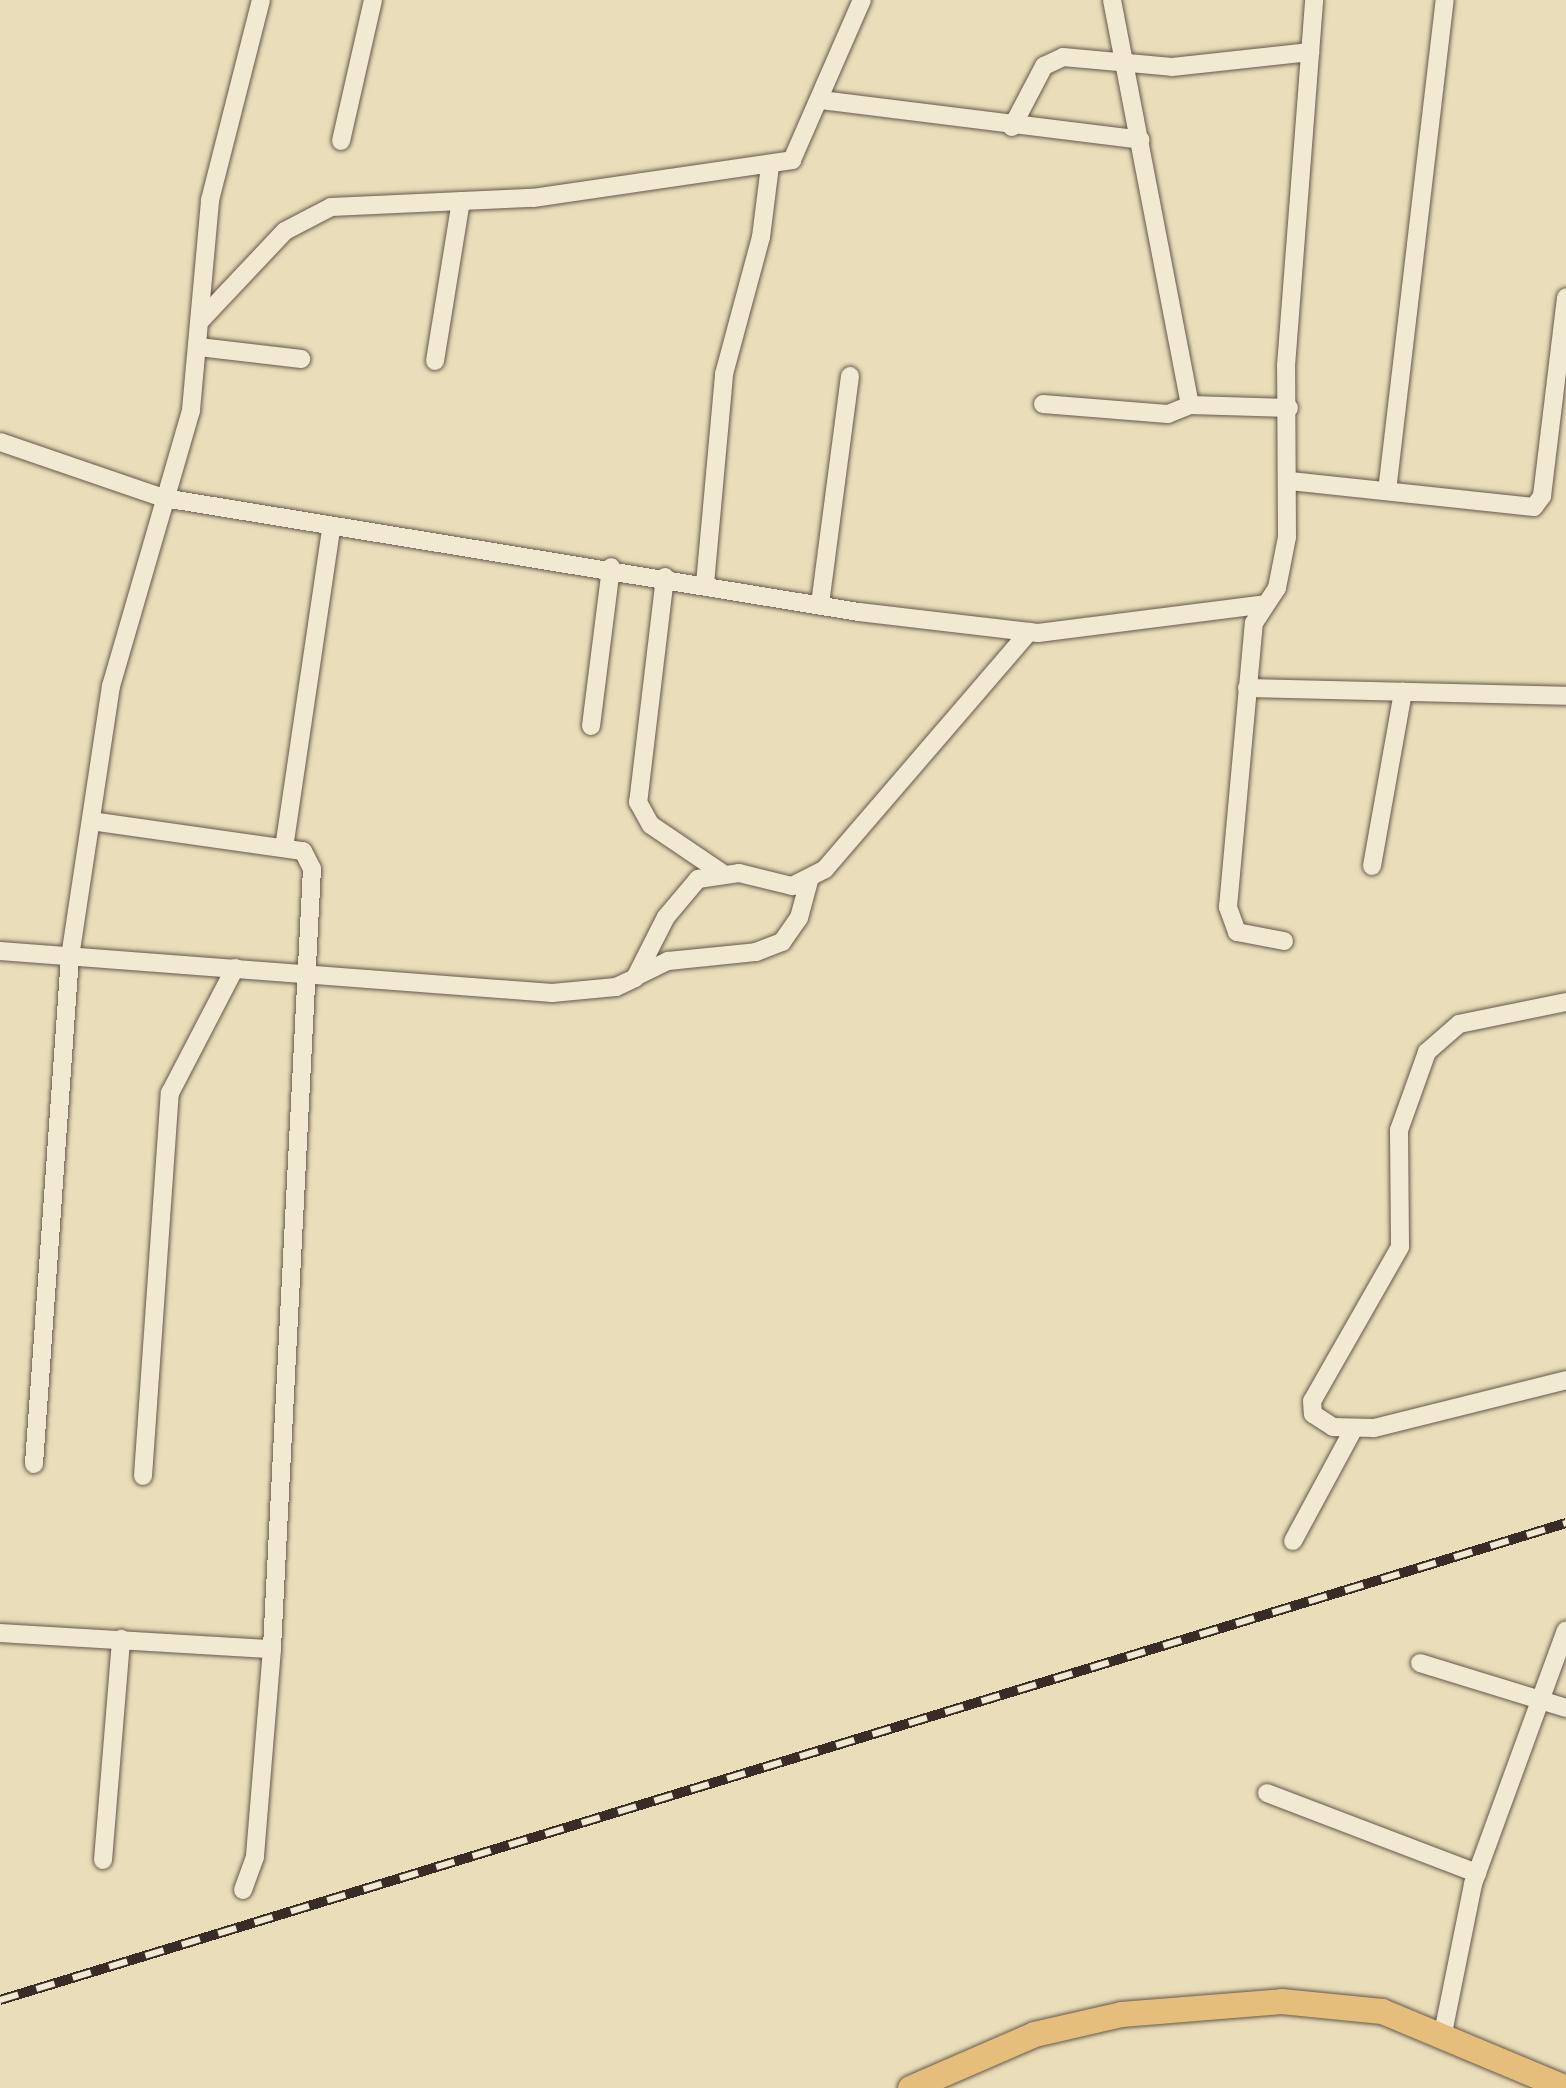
<!DOCTYPE html>
<html>
<head>
<meta charset="utf-8">
<style>
	body { margin:0 }
	#map { position:relative; width:1566px; height:2088px; overflow:hidden; background:#eaddb9; font-family:"Old Standard TT",serif }
	div>[style] { position:absolute }
	.roads { filter:drop-shadow(0 0 2px #66584b) drop-shadow(0 0 2px #66584b) }
	.street>* { height:18px; margin:-9px; padding:0 9px; transform-origin:9px; border-radius:9px; background:#f1e9d2 }
	.primary>* { height:25px; margin:-12.5px; padding:0 12.5px; transform-origin:12.5px; border-radius:12.5px; background:#e5be7c }
	.rail>* { height:10px; margin-top:-5px; transform-origin:0; background:repeating-linear-gradient(90deg,#f1e9d2 0 19px,#3a2b26 0 38px); box-sizing:border-box; border-block:2px solid #3a2b26 }
	span { translate:-50% -50%; white-space:nowrap; text-align:center; line-height:1.15; -webkit-text-stroke:10px #f1e9d2; paint-order:stroke }
</style>
</head>
<body>
<div id="map">
	<div class="roads">
		<div class="street">
			<div style="left:1112px;top:0;width:412px;rotate:79.1deg"></div>
			<div style="left:1190px;top:405px;width:99px;rotate:1.7deg"></div>
			<div style="left:821px;top:100px;width:322px;rotate:7.1deg"></div>
			<div style="left:1012px;top:127px;width:69px;rotate:-62.3deg"></div>
			<div style="left:1044px;top:66px;width:21px;rotate:-25deg"></div>
			<div style="left:1063px;top:57px;width:109px;rotate:5.2deg"></div>
			<div style="left:1172px;top:67px;width:139px;rotate:-6.2deg"></div>
			<div style="left:341px;top:141px;width:145px;rotate:-77.2deg"></div>
			<div style="left:201px;top:320px;width:122px;rotate:-46.7deg"></div>
			<div style="left:285px;top:231px;width:52px;rotate:-27.6deg"></div>
			<div style="left:331px;top:207px;width:202px;rotate:-2.6deg"></div>
			<div style="left:533px;top:198px;width:262px;rotate:-8.3deg"></div>
			<div style="left:792px;top:160px;width:175px;rotate:-66.4deg"></div>
			<div style="left:199px;top:347px;width:103px;rotate:6.7deg"></div>
			<div style="left:435px;top:361px;width:162px;rotate:-80.8deg"></div>
			<div style="left:1043px;top:404px;width:125px;rotate:4.6deg"></div>
			<div style="left:1168px;top:414px;width:24px;rotate:-22deg"></div>
			<div style="left:0;top:442px;width:173px;rotate:18.9deg"></div>
			<div style="left:164px;top:498px;width:704px;rotate:9.32deg"></div>
			<div style="left:859px;top:612px;width:180px;rotate:6.7deg"></div>
			<div style="left:1038px;top:633px;width:225px;rotate:-7.2deg"></div>
			<div style="left:1290px;top:481px;width:245px;rotate:6.1deg"></div>
			<div style="left:1534px;top:507px;width:14px;rotate:-54deg"></div>
			<div style="left:1542px;top:496px;width:200px;rotate:-83.1deg"></div>
			<div style="left:1387px;top:491px;width:494px;rotate:-83.3deg"></div>
			<div style="left:665px;top:577px;width:227px;rotate:96.8deg"></div>
			<div style="left:638px;top:802px;width:26px;rotate:61deg"></div>
			<div style="left:651px;top:825px;width:86px;rotate:34.1deg"></div>
			<div style="left:705px;top:584px;width:211px;rotate:-84.8deg"></div>
			<div style="left:724px;top:374px;width:142px;rotate:-74.9deg"></div>
			<div style="left:761px;top:237px;width:72px;rotate:-82.8deg"></div>
			<div style="left:820px;top:604px;width:230px;rotate:-82.5deg"></div>
			<div style="left:1247px;top:688px;width:319px;rotate:1.4deg"></div>
			<div style="left:591px;top:726px;width:160px;rotate:-82.8deg"></div>
			<div style="left:91px;top:821px;width:214px;rotate:8.1deg"></div>
			<div style="left:303px;top:851px;width:20px;rotate:63deg"></div>
			<div style="left:312px;top:869px;width:781px;rotate:92.94deg"></div>
			<div style="left:272px;top:1649px;width:209px;rotate:94.7deg"></div>
			<div style="left:255px;top:1857px;width:35px;rotate:110deg"></div>
			<div style="left:284px;top:848px;width:323px;rotate:-81.6deg"></div>
			<div style="left:1372px;top:866px;width:177px;rotate:-79.9deg"></div>
			<div style="left:1284px;top:941px;width:48px;rotate:-169.2deg"></div>
			<div style="left:1237px;top:932px;width:27px;rotate:-110deg"></div>
			<div style="left:1228px;top:907px;width:285px;rotate:-84.8deg"></div>
			<div style="left:1254px;top:623px;width:42px;rotate:-56.7deg"></div>
			<div style="left:1277px;top:588px;width:52px;rotate:-78.9deg"></div>
			<div style="left:1287px;top:537px;width:171px;rotate:-90.3deg"></div>
			<div style="left:1286px;top:366px;width:367px;rotate:-85.6deg"></div>
			<div style="left:0;top:951px;width:554px;rotate:4.35deg"></div>
			<div style="left:552px;top:993px;width:64px;rotate:-5.4deg"></div>
			<div style="left:616px;top:987px;width:21px;rotate:-25deg"></div>
			<div style="left:635px;top:978px;width:68px;rotate:-63.1deg"></div>
			<div style="left:666px;top:917px;width:50px;rotate:-49.9deg"></div>
			<div style="left:698px;top:879px;width:41px;rotate:-8.3deg"></div>
			<div style="left:739px;top:873px;width:55px;rotate:13.8deg"></div>
			<div style="left:792px;top:886px;width:37px;rotate:-27deg"></div>
			<div style="left:825px;top:869px;width:313px;rotate:-49.3deg"></div>
			<div style="left:635px;top:977px;width:37px;rotate:-26deg"></div>
			<div style="left:668px;top:961px;width:88px;rotate:-5.8deg"></div>
			<div style="left:756px;top:952px;width:28px;rotate:-21deg"></div>
			<div style="left:782px;top:942px;width:29px;rotate:-55deg"></div>
			<div style="left:799px;top:918px;width:38px;rotate:-75deg"></div>
			<div style="left:1566px;top:1002px;width:109px;rotate:168.4deg"></div>
			<div style="left:1459px;top:1024px;width:43px;rotate:138.8deg"></div>
			<div style="left:1427px;top:1052px;width:83px;rotate:109.7deg"></div>
			<div style="left:1399px;top:1130px;width:117px;rotate:89.5deg"></div>
			<div style="left:1400px;top:1247px;width:177px;rotate:119.7deg"></div>
			<div style="left:1312px;top:1401px;width:13px;rotate:86deg"></div>
			<div style="left:1313px;top:1414px;width:24px;rotate:33deg"></div>
			<div style="left:1333px;top:1427px;width:41px;rotate:1.4deg"></div>
			<div style="left:1374px;top:1428px;width:198px;rotate:-14deg"></div>
			<div style="left:34px;top:1464px;width:508px;rotate:-85.94deg"></div>
			<div style="left:70px;top:957px;width:274px;rotate:-81.4deg"></div>
			<div style="left:111px;top:686px;width:287px;rotate:-73.8deg"></div>
			<div style="left:191px;top:410px;width:211px;rotate:-84.8deg"></div>
			<div style="left:210px;top:200px;width:206px;rotate:-75.7deg"></div>
			<div style="left:143px;top:1476px;width:384px;rotate:-86deg"></div>
			<div style="left:170px;top:1093px;width:141px;rotate:-62.5deg"></div>
			<div style="left:1293px;top:1541px;width:126px;rotate:-61.6deg"></div>
			<div style="left:0;top:1633px;width:272px;rotate:3.4deg"></div>
			<div style="left:1420px;top:1663px;width:153px;rotate:17.1deg"></div>
			<div style="left:1267px;top:1793px;width:225px;rotate:20.9deg"></div>
			<div style="left:103px;top:1860px;width:222px;rotate:-85.3deg"></div>
			<div style="left:1443px;top:2033px;width:152px;rotate:-78.6deg"></div>
			<div style="left:1473px;top:1884px;width:270px;rotate:-69.9deg"></div>
		</div>
		<div class="primary">
			<div style="left:910px;top:2088px;width:135px;rotate:-23.5deg"></div>
			<div style="left:1034px;top:2034px;width:89px;rotate:-12.9deg"></div>
			<div style="left:1121px;top:2014px;width:161px;rotate:-4.6deg"></div>
			<div style="left:1281px;top:2001px;width:101px;rotate:5.7deg"></div>
			<div style="left:1382px;top:2011px;width:199px;rotate:22.7deg"></div>
		</div>
	</div>
	<div class="rail">
		<div style="left:0;top:2000px;width:1637px;rotate:-16.94deg"></div>
	</div>
</div>
</body>
</html>
